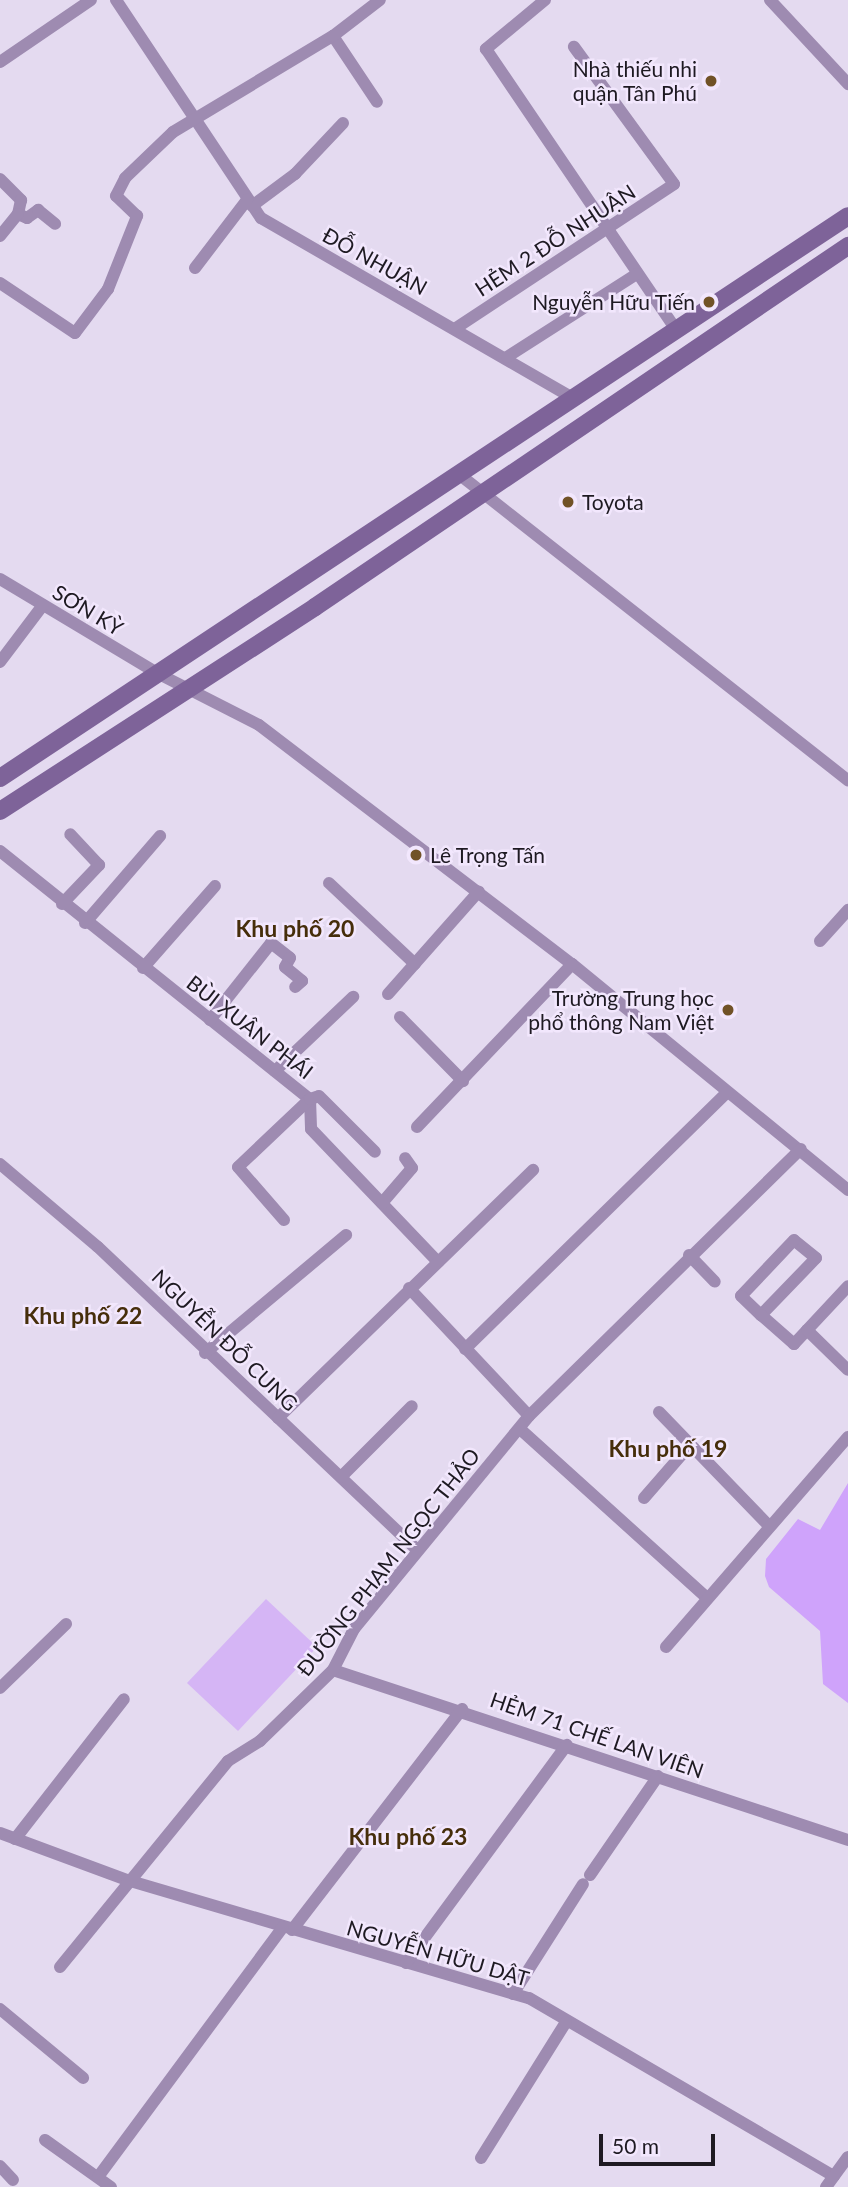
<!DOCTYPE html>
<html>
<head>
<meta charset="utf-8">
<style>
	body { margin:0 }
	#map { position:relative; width:848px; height:2187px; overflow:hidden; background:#e4daf0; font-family:Lato,sans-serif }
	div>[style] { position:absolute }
	.green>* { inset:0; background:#d5b5f5 }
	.water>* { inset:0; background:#cfa3fb }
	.street>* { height:12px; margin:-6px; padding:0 6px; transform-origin:6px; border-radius:6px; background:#9e8bb1 }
	.secondary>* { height:18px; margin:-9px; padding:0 9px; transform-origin:9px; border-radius:9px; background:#7e6399 }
	.dots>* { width:19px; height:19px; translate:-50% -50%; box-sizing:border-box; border:4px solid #f2e7fd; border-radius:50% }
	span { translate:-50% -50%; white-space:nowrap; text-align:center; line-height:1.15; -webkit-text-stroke:5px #f2e7fd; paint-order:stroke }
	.poi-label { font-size:21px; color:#1e1a22 }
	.right { translate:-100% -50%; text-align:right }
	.left { translate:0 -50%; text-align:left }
	.street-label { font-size:21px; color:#1e1a22 }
	.neighbourhood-label { font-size:23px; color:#462e0b; font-weight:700 }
	.scale { position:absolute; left:599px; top:2134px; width:116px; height:32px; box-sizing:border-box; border:4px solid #1e1a22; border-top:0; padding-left:9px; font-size:21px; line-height:24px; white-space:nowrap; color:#1e1a22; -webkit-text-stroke:5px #f2e7fd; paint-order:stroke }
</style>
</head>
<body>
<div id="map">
	<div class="green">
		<div style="clip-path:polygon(266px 1599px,317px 1647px,238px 1731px,187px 1683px)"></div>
	</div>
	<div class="water">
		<div style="clip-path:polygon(848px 1483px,848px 1703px,823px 1684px,820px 1631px,769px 1587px,765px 1576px,766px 1559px,798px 1519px,820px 1530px)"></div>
	</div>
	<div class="street">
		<div style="left:116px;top:0;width:262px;rotate:56.4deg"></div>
		<div style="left:261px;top:218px;width:362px;rotate:30deg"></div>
		<div style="left:545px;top:0;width:77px;rotate:140.3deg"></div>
		<div style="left:486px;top:49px;width:341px;rotate:55.9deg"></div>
		<div style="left:770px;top:0;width:115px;rotate:47.1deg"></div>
		<div style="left:333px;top:36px;width:79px;rotate:56.3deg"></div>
		<div style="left:0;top:62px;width:110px;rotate:-34.3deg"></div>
		<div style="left:0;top:179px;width:30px;rotate:45deg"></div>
		<div style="left:21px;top:200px;width:14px;rotate:102deg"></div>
		<div style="left:252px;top:206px;width:54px;rotate:-36.7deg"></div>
		<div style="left:295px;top:174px;width:70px;rotate:-46.7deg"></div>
		<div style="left:18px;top:214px;width:10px;rotate:24deg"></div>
		<div style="left:27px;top:218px;width:14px;rotate:-36deg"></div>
		<div style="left:38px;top:210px;width:22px;rotate:39deg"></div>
		<div style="left:0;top:236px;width:28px;rotate:-51deg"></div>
		<div style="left:195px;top:268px;width:86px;rotate:-52.6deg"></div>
		<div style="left:0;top:283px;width:90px;rotate:33.7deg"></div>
		<div style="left:75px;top:333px;width:55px;rotate:-53.1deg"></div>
		<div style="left:108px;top:289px;width:79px;rotate:-68.3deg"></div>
		<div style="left:137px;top:216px;width:29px;rotate:-136deg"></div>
		<div style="left:116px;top:196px;width:20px;rotate:-63deg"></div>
		<div style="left:125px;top:178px;width:66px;rotate:-43.8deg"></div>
		<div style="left:173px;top:132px;width:187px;rotate:-31deg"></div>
		<div style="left:333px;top:36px;width:59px;rotate:-37.5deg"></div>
		<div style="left:456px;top:328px;width:261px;rotate:-33.4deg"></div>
		<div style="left:674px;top:184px;width:170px;rotate:-126.1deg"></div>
		<div style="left:507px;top:357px;width:154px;rotate:-32.6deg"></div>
		<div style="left:460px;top:475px;width:494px;rotate:38.2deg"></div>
		<div style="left:0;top:579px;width:183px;rotate:30.9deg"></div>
		<div style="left:157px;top:673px;width:114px;rotate:27deg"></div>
		<div style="left:259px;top:725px;width:394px;rotate:37.4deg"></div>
		<div style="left:572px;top:964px;width:357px;rotate:39.3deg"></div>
		<div style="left:0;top:662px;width:71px;rotate:-53deg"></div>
		<div style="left:0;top:851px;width:397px;rotate:38.7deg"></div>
		<div style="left:310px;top:1099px;width:30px;rotate:88deg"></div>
		<div style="left:311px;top:1129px;width:184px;rotate:46.3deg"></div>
		<div style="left:329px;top:883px;width:118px;rotate:43.3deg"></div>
		<div style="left:62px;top:904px;width:54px;rotate:-46.5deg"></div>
		<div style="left:99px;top:865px;width:42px;rotate:-133.1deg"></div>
		<div style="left:85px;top:923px;width:115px;rotate:-49.2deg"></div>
		<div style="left:820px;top:941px;width:42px;rotate:-47.9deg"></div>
		<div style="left:143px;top:968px;width:109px;rotate:-48.7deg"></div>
		<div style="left:388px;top:994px;width:137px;rotate:-48.5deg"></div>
		<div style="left:400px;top:1017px;width:90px;rotate:45.5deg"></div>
		<div style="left:210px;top:1020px;width:98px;rotate:-51.6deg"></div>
		<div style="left:271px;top:943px;width:24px;rotate:38deg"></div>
		<div style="left:290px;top:958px;width:10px;rotate:119deg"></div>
		<div style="left:285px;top:967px;width:22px;rotate:39deg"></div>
		<div style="left:302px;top:981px;width:9px;rotate:139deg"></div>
		<div style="left:275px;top:1071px;width:108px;rotate:-43.5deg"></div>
		<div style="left:417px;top:1127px;width:225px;rotate:-46.4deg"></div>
		<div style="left:0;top:1164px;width:128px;rotate:40.3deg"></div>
		<div style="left:98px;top:1247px;width:440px;rotate:43.5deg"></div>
		<div style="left:382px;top:1203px;width:46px;rotate:-49.4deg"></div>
		<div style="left:412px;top:1168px;width:12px;rotate:-125deg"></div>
		<div style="left:284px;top:1220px;width:70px;rotate:-131deg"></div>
		<div style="left:238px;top:1167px;width:99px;rotate:-43.4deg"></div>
		<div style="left:310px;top:1099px;width:9px;rotate:-18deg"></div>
		<div style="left:319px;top:1096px;width:79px;rotate:45deg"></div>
		<div style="left:689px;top:1255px;width:37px;rotate:46deg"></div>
		<div style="left:409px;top:1288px;width:175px;rotate:46.8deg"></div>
		<div style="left:761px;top:1315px;width:79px;rotate:-46deg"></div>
		<div style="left:816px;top:1258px;width:28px;rotate:-141deg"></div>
		<div style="left:794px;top:1240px;width:77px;rotate:133.4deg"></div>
		<div style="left:741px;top:1296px;width:28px;rotate:44deg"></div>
		<div style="left:761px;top:1315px;width:44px;rotate:41.3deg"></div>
		<div style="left:794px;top:1344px;width:79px;rotate:-47deg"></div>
		<div style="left:807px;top:1330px;width:57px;rotate:44.3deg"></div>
		<div style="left:465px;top:1349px;width:367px;rotate:-44.4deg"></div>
		<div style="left:205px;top:1353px;width:184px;rotate:-39.9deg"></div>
		<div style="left:659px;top:1412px;width:158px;rotate:46deg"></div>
		<div style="left:278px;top:1418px;width:356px;rotate:-44.2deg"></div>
		<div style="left:520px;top:1429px;width:251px;rotate:42.1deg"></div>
		<div style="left:341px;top:1477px;width:100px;rotate:-45deg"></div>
		<div style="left:644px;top:1498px;width:70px;rotate:-49deg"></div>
		<div style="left:666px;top:1647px;width:278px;rotate:-49.1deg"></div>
		<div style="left:333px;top:1670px;width:542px;rotate:18.27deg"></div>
		<div style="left:0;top:1688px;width:92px;rotate:-44.1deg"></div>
		<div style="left:0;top:1833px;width:135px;rotate:20.3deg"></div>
		<div style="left:127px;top:1880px;width:419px;rotate:16.4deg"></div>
		<div style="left:529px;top:1998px;width:353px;rotate:30.3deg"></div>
		<div style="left:15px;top:1839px;width:177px;rotate:-52.1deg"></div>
		<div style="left:590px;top:1875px;width:120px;rotate:-55.5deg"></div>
		<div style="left:292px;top:1930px;width:279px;rotate:-52.4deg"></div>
		<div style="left:406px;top:1963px;width:271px;rotate:-53.6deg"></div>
		<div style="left:60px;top:1967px;width:266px;rotate:-50.8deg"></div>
		<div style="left:228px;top:1761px;width:38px;rotate:-32deg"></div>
		<div style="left:260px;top:1741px;width:102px;rotate:-44.2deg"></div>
		<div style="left:333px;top:1670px;width:46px;rotate:-62.9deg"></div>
		<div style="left:354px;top:1629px;width:276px;rotate:-50.6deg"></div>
		<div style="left:529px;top:1416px;width:381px;rotate:-44.5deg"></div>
		<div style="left:513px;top:1994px;width:130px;rotate:-57.5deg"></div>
		<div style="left:0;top:2009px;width:108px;rotate:39.7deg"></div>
		<div style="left:45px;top:2140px;width:81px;rotate:35.5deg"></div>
		<div style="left:481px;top:2158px;width:160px;rotate:-58deg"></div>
		<div style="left:0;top:2166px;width:19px;rotate:47deg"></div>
		<div style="left:98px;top:2177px;width:311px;rotate:-53.5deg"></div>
		<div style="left:826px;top:2187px;width:37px;rotate:-54deg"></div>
	</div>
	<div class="secondary">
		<div style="left:0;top:778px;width:1017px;rotate:-33.53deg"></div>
		<div style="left:0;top:811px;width:375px;rotate:-32.9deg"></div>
		<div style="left:315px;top:607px;width:644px;rotate:-34.11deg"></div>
	</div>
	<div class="dots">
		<div style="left:711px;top:81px;background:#715227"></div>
		<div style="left:709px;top:302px;background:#715227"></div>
		<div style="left:568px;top:502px;background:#715227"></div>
		<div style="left:416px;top:855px;background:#715227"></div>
		<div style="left:728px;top:1010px;background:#715227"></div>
	</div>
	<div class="poi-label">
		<span class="right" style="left:697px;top:81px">Nhà thiếu nhi<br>quận Tân Phú</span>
		<span class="right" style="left:695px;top:302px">Nguyễn Hữu Tiến</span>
		<span class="left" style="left:582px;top:502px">Toyota</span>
		<span class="left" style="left:430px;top:855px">Lê Trọng Tấn</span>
		<span class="right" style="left:714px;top:1010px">Trường Trung học<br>phổ thông Nam Việt</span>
	</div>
	<div class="street-label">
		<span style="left:555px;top:240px;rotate:-33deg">HẺM 2 ĐỖ NHUẬN</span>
		<span style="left:375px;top:261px;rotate:29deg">ĐỖ NHUẬN</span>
		<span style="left:88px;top:610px;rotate:31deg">SƠN KỲ</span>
		<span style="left:250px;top:1027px;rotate:38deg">BÙI XUÂN PHÁI</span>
		<span style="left:225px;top:1340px;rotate:44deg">NGUYỄN ĐỖ CUNG</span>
		<span style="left:388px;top:1562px;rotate:-52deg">ĐƯỜNG PHẠM NGỌC THẢO</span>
		<span style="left:597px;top:1735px;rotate:19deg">HẺM 71 CHẾ LAN VIÊN</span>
		<span style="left:438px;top:1953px;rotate:16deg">NGUYỄN HỮU DẬT</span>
	</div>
	<div class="neighbourhood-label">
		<span style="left:295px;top:928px">Khu phố 20</span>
		<span style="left:83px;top:1315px">Khu phố 22</span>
		<span style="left:668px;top:1448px">Khu phố 19</span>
		<span style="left:408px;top:1836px">Khu phố 23</span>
	</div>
	<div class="scale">50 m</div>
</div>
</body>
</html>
